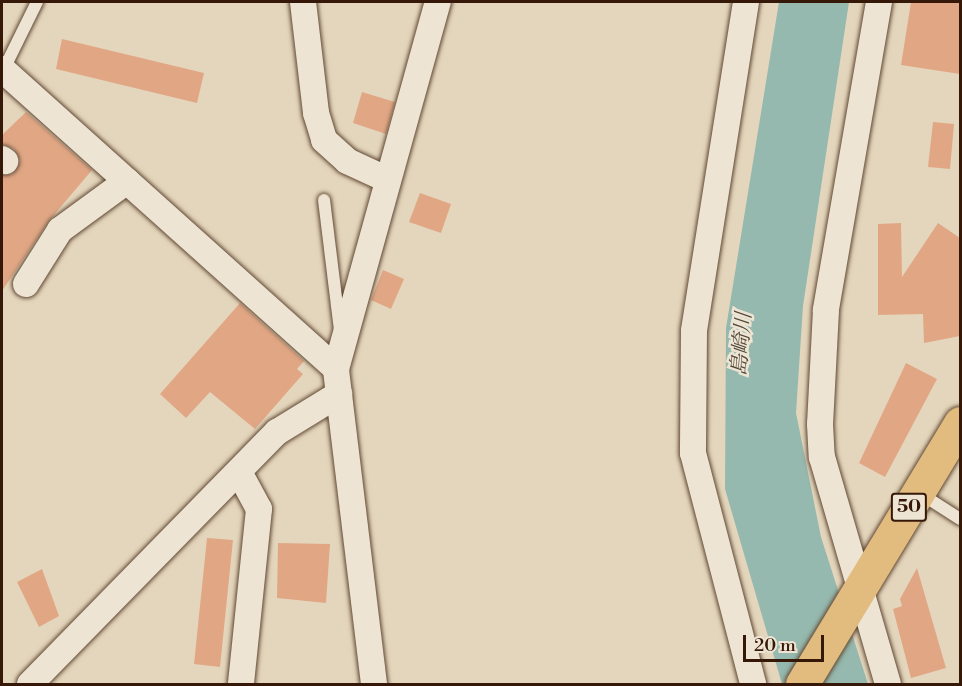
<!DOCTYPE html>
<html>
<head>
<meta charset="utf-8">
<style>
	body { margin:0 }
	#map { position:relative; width:962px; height:686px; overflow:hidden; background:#e4d6bc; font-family:"Libre Bodoni","Noto Serif JP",serif }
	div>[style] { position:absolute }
	.water>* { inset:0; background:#95b9ae }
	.building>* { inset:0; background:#e1a785 }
	.roads { filter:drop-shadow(0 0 2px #614834) drop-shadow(0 0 2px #614834) }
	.service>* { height:12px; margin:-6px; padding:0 6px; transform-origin:6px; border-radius:6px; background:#ede4d3 }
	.minor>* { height:26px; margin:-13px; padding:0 13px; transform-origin:13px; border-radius:13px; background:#ede4d3 }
	.primary>* { height:33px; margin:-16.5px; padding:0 16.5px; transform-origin:16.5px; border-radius:16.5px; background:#e2bb7e }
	span { translate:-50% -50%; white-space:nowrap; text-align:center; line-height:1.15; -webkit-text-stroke:5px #ede4d3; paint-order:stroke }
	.shield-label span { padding:2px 4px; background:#ede4d3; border:2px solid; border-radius:4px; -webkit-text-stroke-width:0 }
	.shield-label { font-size:18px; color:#351807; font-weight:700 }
	.water-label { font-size:21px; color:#524839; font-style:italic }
	.frame { position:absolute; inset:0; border:3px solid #351807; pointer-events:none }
	.scale { position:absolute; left:743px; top:635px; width:81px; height:27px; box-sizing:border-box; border:3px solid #351807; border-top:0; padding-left:8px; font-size:18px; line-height:21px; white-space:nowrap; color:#351807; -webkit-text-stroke:4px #ede4d3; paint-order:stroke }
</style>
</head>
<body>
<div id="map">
	<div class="water">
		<div style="clip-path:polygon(779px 2px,849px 2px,803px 306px,796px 413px,821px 537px,868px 684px,782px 684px,725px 489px,726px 328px)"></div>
	</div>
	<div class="building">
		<div style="clip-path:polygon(911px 2px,960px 2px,960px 74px,901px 65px)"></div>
		<div style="clip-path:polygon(62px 39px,204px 73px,197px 103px,56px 69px)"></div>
		<div style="clip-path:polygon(362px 92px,395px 102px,386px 134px,353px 123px)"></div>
		<div style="clip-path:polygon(26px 112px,92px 170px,48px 222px,2px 291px,2px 175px,12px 174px,20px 161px,14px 149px,2px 144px,2px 135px)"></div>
		<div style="clip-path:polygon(933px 122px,954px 124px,950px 169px,928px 167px)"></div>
		<div style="clip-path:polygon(420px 193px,451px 204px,441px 233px,409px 222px)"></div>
		<div style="clip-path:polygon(901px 223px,902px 277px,938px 223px,960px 238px,960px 336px,924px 343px,923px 314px,878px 315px,878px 224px)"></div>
		<div style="clip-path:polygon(383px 270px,404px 279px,391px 309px,371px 300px)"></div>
		<div style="clip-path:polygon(240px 303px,304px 361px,297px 369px,303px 374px,255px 429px,210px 392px,186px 418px,160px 394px)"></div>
		<div style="clip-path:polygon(906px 363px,937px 379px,885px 477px,859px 463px)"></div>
		<div style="clip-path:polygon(207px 538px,233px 540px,220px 667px,194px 664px)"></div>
		<div style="clip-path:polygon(278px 543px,330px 544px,326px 603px,277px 598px)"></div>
		<div style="clip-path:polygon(917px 568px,946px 668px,911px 678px,893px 609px,902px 606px,900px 599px)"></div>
		<div style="clip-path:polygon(42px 569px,59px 616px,39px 627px,17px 582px)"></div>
	</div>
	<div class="roads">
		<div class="service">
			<div style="left:3px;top:71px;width:77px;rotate:-63.8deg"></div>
			<div style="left:324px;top:200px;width:131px;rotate:83deg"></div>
			<div style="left:918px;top:492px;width:50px;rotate:32.7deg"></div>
		</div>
		<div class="minor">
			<div style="left:303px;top:2px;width:112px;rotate:83.3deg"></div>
			<div style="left:316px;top:113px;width:28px;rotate:73deg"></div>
			<div style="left:324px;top:140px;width:31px;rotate:42deg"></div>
			<div style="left:347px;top:161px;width:43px;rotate:24.8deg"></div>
			<div style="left:746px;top:2px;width:333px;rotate:99deg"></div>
			<div style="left:694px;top:331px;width:122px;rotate:90.5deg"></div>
			<div style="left:693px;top:453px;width:239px;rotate:75.4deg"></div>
			<div style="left:879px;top:2px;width:313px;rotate:99.8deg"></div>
			<div style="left:826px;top:310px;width:114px;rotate:93deg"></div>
			<div style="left:820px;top:424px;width:33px;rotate:87deg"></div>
			<div style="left:822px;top:457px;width:236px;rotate:73.8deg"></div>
			<div style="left:2px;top:69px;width:449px;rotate:41.9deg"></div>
			<div style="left:2px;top:159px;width:4px;rotate:34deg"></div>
			<div style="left:26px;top:284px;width:64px;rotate:-57.8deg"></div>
			<div style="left:60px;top:230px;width:83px;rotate:-36.2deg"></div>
			<div style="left:239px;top:472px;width:42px;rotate:61.6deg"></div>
			<div style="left:259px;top:509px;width:176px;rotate:95.9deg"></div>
			<div style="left:30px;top:684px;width:353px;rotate:-45.6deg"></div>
			<div style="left:277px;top:432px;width:73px;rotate:-31.5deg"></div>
			<div style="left:374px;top:684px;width:317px;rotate:-96.9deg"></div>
			<div style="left:336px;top:369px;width:381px;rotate:-74.5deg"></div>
		</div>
		<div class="primary">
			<div style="left:802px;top:684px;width:305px;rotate:-58.8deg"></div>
		</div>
	</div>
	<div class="shield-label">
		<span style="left:909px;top:507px">50</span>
	</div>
	<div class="water-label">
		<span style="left:742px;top:344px;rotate:-85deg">島崎川</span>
	</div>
	<div class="frame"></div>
	<div class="scale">20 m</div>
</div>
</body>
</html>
